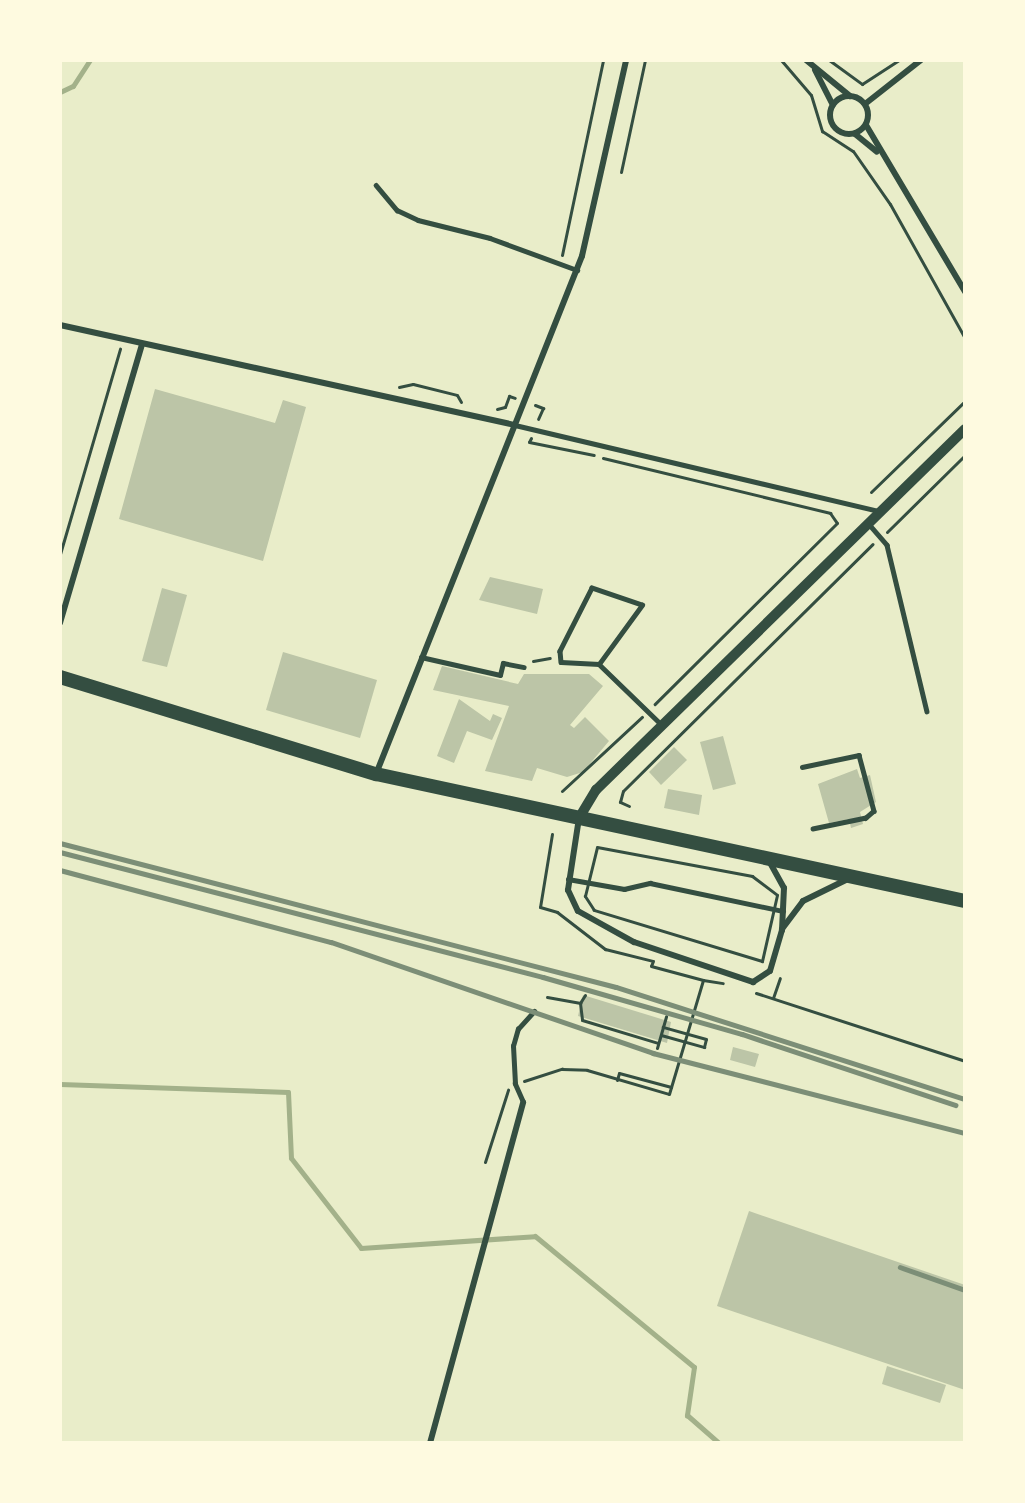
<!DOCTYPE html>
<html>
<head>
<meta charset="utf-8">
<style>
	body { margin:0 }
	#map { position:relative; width:1025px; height:1503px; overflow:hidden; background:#e9edc9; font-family:Helvetica,sans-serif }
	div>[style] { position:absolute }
	.stream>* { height:5px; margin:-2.5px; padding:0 2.5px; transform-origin:2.5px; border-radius:2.5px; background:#a3b18a }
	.building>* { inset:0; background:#bcc5a7 }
	.path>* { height:3px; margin:-1.5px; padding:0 1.5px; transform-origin:1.5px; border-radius:1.5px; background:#344e41 }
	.service>* { height:4.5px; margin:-2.25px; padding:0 2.25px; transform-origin:2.25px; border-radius:2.25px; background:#344e41 }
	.minor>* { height:6px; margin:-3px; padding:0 3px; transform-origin:3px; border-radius:3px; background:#344e41 }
	.minor>.ring { margin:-3px; padding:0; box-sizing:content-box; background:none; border:6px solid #344e41; border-radius:50% }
	.tertiary>* { height:10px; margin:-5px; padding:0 5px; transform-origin:5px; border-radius:5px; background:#344e41 }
	.primary>* { height:14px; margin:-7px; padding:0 7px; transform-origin:7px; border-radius:7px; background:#344e41 }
	.rail>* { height:4.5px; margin:-2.25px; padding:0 2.25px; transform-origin:2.25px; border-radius:2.25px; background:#7c8e77 }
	span { translate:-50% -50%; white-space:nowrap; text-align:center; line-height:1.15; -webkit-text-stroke:6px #fefae0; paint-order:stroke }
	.frame { position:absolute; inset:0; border:62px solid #fefae0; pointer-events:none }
</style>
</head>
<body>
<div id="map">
	<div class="stream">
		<div style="left:60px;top:92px;width:14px;rotate:-25deg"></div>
		<div style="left:73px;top:86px;width:31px;rotate:-57deg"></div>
		<div style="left:60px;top:1084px;width:228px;rotate:2deg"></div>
		<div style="left:288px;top:1092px;width:66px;rotate:87.4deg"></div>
		<div style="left:291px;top:1158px;width:114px;rotate:52.1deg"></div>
		<div style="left:361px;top:1248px;width:174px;rotate:-3.9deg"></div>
		<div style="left:535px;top:1236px;width:206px;rotate:39.5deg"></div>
		<div style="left:694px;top:1367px;width:49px;rotate:98.3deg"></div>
		<div style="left:687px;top:1415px;width:43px;rotate:41.2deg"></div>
	</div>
	<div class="building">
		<div style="clip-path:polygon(155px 389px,275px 423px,283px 400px,306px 407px,263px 561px,119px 519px)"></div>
		<div style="clip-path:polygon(490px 577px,543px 589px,537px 614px,479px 600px)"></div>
		<div style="clip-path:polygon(162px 588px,187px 595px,167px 667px,142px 661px)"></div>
		<div style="clip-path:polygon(283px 652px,377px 680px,360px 738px,266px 710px)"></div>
		<div style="clip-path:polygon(442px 666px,518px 684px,524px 674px,589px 674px,603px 686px,570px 725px,574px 728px,585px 717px,609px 741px,583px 772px,567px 777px,537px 768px,532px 781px,485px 771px,509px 706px,433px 690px)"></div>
		<div style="clip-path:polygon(459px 699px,490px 721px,493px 714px,502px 718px,492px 740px,467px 731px,454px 763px,437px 756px)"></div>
		<div style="clip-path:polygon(723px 736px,736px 784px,713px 790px,700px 742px)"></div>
		<div style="clip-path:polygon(674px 747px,687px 760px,661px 785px,649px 772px)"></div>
		<div style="clip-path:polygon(857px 769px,860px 778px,870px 775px,876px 802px,860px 812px,863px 824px,851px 828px,849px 819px,829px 823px,818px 784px)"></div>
		<div style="clip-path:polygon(668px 789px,702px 795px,699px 815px,664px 808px)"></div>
		<div style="clip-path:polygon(583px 995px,671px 1022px,667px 1043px,578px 1016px)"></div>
		<div style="clip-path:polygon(733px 1047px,759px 1054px,755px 1067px,730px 1060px)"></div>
		<div style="clip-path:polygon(749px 1211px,965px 1285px,965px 1390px,717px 1306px)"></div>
		<div style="clip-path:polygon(887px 1366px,946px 1385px,940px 1403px,882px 1384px)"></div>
	</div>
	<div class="path">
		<div style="left:781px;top:60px;width:46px;rotate:49.4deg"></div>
		<div style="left:811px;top:95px;width:38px;rotate:73deg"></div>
		<div style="left:822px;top:131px;width:37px;rotate:33deg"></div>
		<div style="left:853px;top:151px;width:65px;rotate:55.1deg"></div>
		<div style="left:890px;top:204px;width:154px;rotate:60.8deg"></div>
		<div style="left:829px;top:60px;width:41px;rotate:36deg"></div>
		<div style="left:862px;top:84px;width:44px;rotate:-33deg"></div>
		<div style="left:621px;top:172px;width:115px;rotate:-77.9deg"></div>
		<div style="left:562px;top:255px;width:199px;rotate:-78.1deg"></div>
		<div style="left:399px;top:387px;width:14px;rotate:-12deg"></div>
		<div style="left:413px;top:384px;width:45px;rotate:14deg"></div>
		<div style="left:457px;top:395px;width:8px;rotate:60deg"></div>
		<div style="left:535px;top:405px;width:9px;rotate:21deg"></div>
		<div style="left:543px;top:408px;width:12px;rotate:114deg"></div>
		<div style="left:497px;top:409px;width:8px;rotate:-14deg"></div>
		<div style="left:505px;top:407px;width:12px;rotate:-70deg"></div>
		<div style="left:509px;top:396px;width:6px;rotate:18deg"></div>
		<div style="left:531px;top:438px;width:4px;rotate:117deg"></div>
		<div style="left:529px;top:442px;width:66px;rotate:11.3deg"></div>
		<div style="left:603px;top:458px;width:234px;rotate:13.6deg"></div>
		<div style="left:830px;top:513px;width:12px;rotate:55deg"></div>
		<div style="left:837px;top:523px;width:257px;rotate:135.2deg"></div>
		<div style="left:871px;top:492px;width:131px;rotate:-44.1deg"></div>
		<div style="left:887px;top:532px;width:110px;rotate:-44.6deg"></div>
		<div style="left:60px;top:554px;width:214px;rotate:-73.7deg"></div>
		<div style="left:533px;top:661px;width:17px;rotate:-10deg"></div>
		<div style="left:562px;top:791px;width:109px;rotate:-42.8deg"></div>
		<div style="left:629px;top:806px;width:10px;rotate:-156deg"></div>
		<div style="left:620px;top:802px;width:11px;rotate:-75deg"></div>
		<div style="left:623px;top:791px;width:351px;rotate:-44.7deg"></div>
		<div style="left:552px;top:834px;width:74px;rotate:99.3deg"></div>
		<div style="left:540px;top:907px;width:18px;rotate:16deg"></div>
		<div style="left:557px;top:912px;width:61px;rotate:37.6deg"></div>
		<div style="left:605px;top:949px;width:49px;rotate:14deg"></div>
		<div style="left:597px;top:847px;width:158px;rotate:10.6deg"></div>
		<div style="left:752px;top:876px;width:31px;rotate:37deg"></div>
		<div style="left:777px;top:895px;width:68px;rotate:102.8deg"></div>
		<div style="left:762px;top:961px;width:176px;rotate:-163.1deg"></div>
		<div style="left:594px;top:910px;width:17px;rotate:-123deg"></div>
		<div style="left:585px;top:896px;width:50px;rotate:-76.2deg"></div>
		<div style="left:653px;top:961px;width:5px;rotate:112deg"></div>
		<div style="left:651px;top:966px;width:54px;rotate:15.1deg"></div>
		<div style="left:756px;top:993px;width:220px;rotate:18deg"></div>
		<div style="left:585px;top:995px;width:9px;rotate:122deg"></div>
		<div style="left:580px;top:1003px;width:17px;rotate:83deg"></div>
		<div style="left:582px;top:1020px;width:79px;rotate:16.8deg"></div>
		<div style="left:547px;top:997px;width:34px;rotate:10deg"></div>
		<div style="left:773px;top:998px;width:21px;rotate:-71deg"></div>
		<div style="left:661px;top:1035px;width:45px;rotate:15.6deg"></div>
		<div style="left:704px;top:1047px;width:8px;rotate:-76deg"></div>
		<div style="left:706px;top:1039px;width:45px;rotate:-164.4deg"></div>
		<div style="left:657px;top:1048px;width:33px;rotate:-74deg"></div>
		<div style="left:617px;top:1080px;width:7px;rotate:-74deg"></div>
		<div style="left:619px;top:1073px;width:54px;rotate:15.1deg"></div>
		<div style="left:524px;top:1081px;width:40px;rotate:-18deg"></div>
		<div style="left:562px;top:1069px;width:25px;rotate:2deg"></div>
		<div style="left:587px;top:1070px;width:85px;rotate:16.3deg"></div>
		<div style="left:669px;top:1094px;width:119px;rotate:-73.4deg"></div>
		<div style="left:703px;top:980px;width:20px;rotate:9deg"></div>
		<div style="left:485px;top:1162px;width:76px;rotate:-72.3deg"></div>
	</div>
	<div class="service">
		<div style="left:376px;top:185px;width:33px;rotate:50deg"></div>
		<div style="left:397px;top:210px;width:23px;rotate:25deg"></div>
		<div style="left:418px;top:220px;width:74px;rotate:14deg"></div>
		<div style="left:490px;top:238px;width:93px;rotate:20.2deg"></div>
		<div style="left:515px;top:425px;width:375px;rotate:13.3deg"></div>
		<div style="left:868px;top:523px;width:29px;rotate:49deg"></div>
		<div style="left:887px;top:545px;width:171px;rotate:76.5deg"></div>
		<div style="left:421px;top:657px;width:81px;rotate:12.8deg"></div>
		<div style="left:500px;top:675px;width:12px;rotate:-76deg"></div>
		<div style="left:503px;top:663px;width:21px;rotate:11deg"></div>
		<div style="left:599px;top:664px;width:73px;rotate:-53.9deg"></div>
		<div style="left:642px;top:605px;width:53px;rotate:-161.2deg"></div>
		<div style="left:592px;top:588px;width:71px;rotate:116.9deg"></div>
		<div style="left:560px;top:651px;width:11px;rotate:85deg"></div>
		<div style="left:561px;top:662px;width:38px;rotate:3deg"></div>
		<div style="left:599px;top:664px;width:88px;rotate:44.1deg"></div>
		<div style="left:802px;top:767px;width:58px;rotate:-11.9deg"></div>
		<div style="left:859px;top:755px;width:58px;rotate:75deg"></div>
		<div style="left:874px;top:811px;width:11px;rotate:139deg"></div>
		<div style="left:866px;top:818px;width:54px;rotate:168.3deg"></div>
		<div style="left:568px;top:879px;width:57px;rotate:10.1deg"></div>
		<div style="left:624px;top:889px;width:27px;rotate:-13deg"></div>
		<div style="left:650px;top:883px;width:136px;rotate:11.9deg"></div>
		<div style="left:523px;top:1102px;width:20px;rotate:-114deg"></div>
		<div style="left:515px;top:1084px;width:38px;rotate:-93deg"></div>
		<div style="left:513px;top:1046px;width:18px;rotate:-74deg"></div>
		<div style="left:518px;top:1029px;width:24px;rotate:-48deg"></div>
	</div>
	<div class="minor">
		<div style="left:806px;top:60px;width:57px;rotate:39.3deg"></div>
		<div style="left:815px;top:70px;width:39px;rotate:63deg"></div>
		<div class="ring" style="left:830px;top:96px;width:32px;height:32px"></div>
		<div style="left:865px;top:104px;width:71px;rotate:-38.2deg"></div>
		<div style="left:866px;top:125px;width:194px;rotate:59.3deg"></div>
		<div style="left:855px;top:134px;width:28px;rotate:39deg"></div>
		<div style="left:60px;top:325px;width:466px;rotate:12.4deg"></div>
		<div style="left:60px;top:623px;width:291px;rotate:-73.6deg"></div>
		<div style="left:376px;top:774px;width:557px;rotate:-68.31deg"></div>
		<div style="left:582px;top:256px;width:201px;rotate:-77.3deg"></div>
		<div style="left:579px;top:818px;width:73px;rotate:98.7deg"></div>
		<div style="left:568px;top:890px;width:23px;rotate:65deg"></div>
		<div style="left:578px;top:911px;width:64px;rotate:29deg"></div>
		<div style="left:634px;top:942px;width:126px;rotate:18.6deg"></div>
		<div style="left:753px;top:982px;width:20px;rotate:-33deg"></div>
		<div style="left:770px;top:971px;width:43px;rotate:-73.7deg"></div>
		<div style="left:782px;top:930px;width:42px;rotate:-87.3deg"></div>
		<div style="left:784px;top:888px;width:31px;rotate:-119deg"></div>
		<div style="left:782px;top:929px;width:35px;rotate:-53deg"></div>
		<div style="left:803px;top:901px;width:50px;rotate:-26.1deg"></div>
		<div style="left:430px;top:1443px;width:353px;rotate:-74.7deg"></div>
	</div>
	<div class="tertiary">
		<div style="left:579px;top:818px;width:33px;rotate:-59deg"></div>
		<div style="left:596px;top:790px;width:516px;rotate:-44.37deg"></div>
	</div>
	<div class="primary">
		<div style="left:60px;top:677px;width:331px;rotate:17.1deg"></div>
		<div style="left:376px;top:774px;width:603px;rotate:12.17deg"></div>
	</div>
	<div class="rail">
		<div style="left:60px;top:843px;width:574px;rotate:14.52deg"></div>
		<div style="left:616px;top:987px;width:367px;rotate:17.8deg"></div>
		<div style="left:60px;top:852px;width:499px;rotate:14.5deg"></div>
		<div style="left:543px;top:977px;width:207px;rotate:16deg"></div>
		<div style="left:742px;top:1034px;width:225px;rotate:18.4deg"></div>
		<div style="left:60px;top:870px;width:280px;rotate:14.9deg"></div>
		<div style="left:331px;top:942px;width:341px;rotate:19deg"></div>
		<div style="left:653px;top:1053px;width:322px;rotate:14.4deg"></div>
		<div style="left:900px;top:1267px;width:69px;rotate:19.5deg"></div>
	</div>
	<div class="frame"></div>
</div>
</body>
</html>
